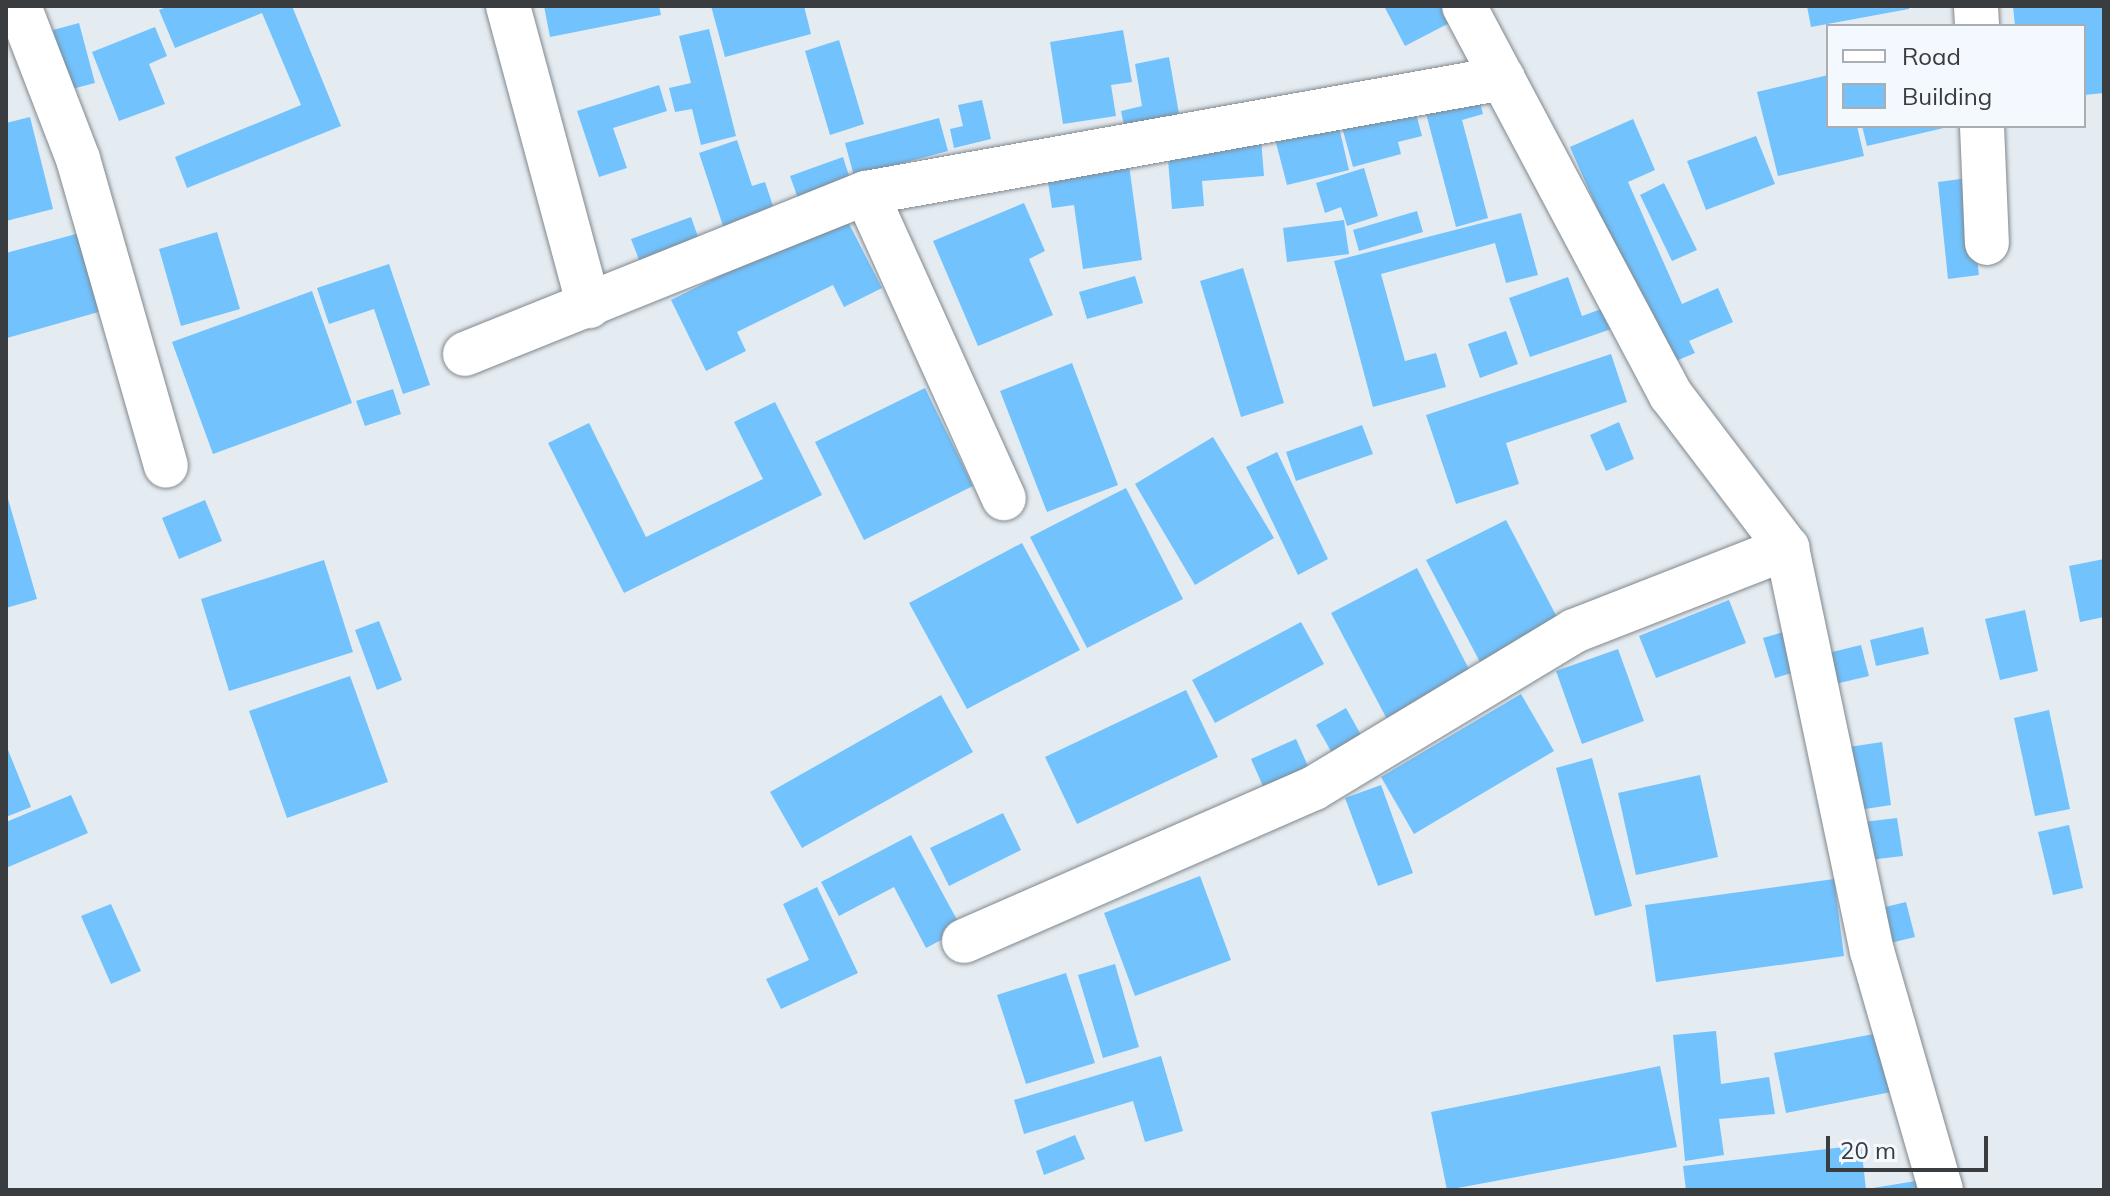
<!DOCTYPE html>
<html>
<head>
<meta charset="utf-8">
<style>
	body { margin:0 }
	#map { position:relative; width:2110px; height:1196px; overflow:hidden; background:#e4ecf2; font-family:Mulish,sans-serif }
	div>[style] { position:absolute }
	.building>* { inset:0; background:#72c2fd }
	.roads { filter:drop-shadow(0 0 2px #81888d) drop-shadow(0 0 2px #81888d) }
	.minor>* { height:44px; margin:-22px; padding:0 22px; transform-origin:22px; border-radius:22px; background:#fff }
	span { translate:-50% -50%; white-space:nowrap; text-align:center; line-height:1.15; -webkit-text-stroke:8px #f3f9fe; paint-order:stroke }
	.frame { position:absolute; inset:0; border:8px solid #3a3d40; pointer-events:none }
	.legend { position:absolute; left:1826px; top:24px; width:260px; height:104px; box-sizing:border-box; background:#f3f9fe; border:2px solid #a9aeb2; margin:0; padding:10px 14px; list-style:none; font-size:24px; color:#3a3d40 }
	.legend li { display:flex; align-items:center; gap:16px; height:40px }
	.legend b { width:40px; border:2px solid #a9aeb2 }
	.scale { position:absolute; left:1826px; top:1136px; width:162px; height:36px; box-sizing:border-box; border:4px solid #3a3d40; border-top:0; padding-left:10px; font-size:24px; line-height:28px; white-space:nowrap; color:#3a3d40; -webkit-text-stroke:6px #f3f9fe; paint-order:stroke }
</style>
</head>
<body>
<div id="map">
	<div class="building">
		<div style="clip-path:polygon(169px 6px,292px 6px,341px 126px,187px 188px,175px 157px,301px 105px,262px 13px,175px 48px,159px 10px)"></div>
		<div style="clip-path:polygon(544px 6px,659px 6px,661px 15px,550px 37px)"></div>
		<div style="clip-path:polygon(711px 6px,804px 6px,811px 34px,725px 57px)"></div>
		<div style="clip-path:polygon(1384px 6px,1452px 6px,1459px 18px,1405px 46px)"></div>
		<div style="clip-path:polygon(1807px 6px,1909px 6px,1909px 9px,1811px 27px)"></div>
		<div style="clip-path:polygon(2013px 6px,2104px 6px,2104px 93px,2084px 95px,2084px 26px,2015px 26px)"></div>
		<div style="clip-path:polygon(79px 23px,95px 83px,68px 90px,53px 30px)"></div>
		<div style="clip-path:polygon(155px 27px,167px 56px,149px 64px,165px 104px,119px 121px,92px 52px)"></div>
		<div style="clip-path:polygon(709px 29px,736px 136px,701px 145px,692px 109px,675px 112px,669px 88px,691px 83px,679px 36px)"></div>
		<div style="clip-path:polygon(1123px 30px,1132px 82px,1111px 85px,1116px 116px,1063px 124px,1050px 42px)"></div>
		<div style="clip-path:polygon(839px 40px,864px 124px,830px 135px,805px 51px)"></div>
		<div style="clip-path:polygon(1169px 57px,1181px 125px,1126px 135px,1121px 111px,1142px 106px,1135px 64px)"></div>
		<div style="clip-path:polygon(1828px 75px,1828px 126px,1857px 126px,1864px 156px,1778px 176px,1757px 92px)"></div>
		<div style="clip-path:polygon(659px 85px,667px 111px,613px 128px,627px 168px,599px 177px,577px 111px)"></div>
		<div style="clip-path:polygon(1476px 88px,1483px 114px,1462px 120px,1488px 218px,1456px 227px,1423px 102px)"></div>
		<div style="clip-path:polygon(982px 100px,991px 139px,954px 148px,950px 129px,963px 126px,958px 105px)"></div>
		<div style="clip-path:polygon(1413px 102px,1422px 136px,1398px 142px,1401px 154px,1353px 167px,1340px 120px)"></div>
		<div style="clip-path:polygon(30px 117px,53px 209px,6px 221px,6px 123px)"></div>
		<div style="clip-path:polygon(939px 118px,948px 151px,854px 176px,845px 143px)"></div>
		<div style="clip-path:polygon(1633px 119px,1655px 170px,1628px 182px,1682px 304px,1718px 288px,1733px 322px,1689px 341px,1695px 353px,1666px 365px,1570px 147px)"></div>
		<div style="clip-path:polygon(1338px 123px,1349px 170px,1287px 185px,1275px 139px)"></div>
		<div style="clip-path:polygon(1862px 126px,1948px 126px,1948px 127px,1867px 146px)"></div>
		<div style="clip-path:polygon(1756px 136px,1775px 184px,1706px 210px,1687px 161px)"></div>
		<div style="clip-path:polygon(1261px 139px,1264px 176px,1202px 181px,1204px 206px,1172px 209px,1167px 147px)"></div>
		<div style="clip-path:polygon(737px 140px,752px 186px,765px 182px,777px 218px,726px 235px,699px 153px)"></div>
		<div style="clip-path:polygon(843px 157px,852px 185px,800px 204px,790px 176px)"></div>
		<div style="clip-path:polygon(1129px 165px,1142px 260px,1083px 269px,1074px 205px,1052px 208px,1047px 176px)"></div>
		<div style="clip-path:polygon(1364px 168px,1378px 216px,1347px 226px,1341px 207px,1325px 213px,1316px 183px)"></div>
		<div style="clip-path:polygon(1968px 178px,1979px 275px,1948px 279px,1938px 182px)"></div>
		<div style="clip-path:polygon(1664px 183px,1697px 250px,1672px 261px,1640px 195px)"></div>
		<div style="clip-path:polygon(1024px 203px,1045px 251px,1029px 259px,1053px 315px,978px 346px,933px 241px)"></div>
		<div style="clip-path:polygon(1417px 211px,1423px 232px,1359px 251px,1353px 230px)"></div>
		<div style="clip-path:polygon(1521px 213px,1538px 275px,1506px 283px,1495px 243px,1381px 274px,1405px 361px,1436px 353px,1446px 387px,1373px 407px,1334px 261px)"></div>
		<div style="clip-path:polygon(844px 214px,882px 288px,844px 307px,833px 285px,737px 332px,746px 351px,706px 371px,671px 300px)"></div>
		<div style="clip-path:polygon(691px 217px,702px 248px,643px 270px,631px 239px)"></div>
		<div style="clip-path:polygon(1344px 220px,1349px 254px,1287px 262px,1283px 228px)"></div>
		<div style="clip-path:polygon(87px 231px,109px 309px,7px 338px,6px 253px)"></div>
		<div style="clip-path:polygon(217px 232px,240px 309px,181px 326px,159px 249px)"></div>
		<div style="clip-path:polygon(389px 264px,430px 385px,403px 394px,374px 309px,329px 324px,317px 288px)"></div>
		<div style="clip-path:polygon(1243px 268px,1284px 403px,1241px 417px,1200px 281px)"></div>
		<div style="clip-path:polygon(1135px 276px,1143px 303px,1087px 319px,1079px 292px)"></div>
		<div style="clip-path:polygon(1568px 277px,1582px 316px,1615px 304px,1623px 325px,1530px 357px,1509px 298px)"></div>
		<div style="clip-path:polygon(312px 291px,352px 403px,213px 454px,172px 342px)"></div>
		<div style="clip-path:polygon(1506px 331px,1518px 364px,1480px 378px,1468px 344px)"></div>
		<div style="clip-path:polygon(1611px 354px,1627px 402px,1506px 443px,1519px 484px,1456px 504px,1426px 415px)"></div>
		<div style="clip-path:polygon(1072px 363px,1118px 485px,1047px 512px,1000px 391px)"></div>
		<div style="clip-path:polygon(925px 388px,973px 486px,864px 540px,815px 442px)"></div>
		<div style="clip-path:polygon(393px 389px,401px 414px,365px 426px,356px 401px)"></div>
		<div style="clip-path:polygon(775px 402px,822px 495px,624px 593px,548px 443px,589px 423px,646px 537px,763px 479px,734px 422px)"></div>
		<div style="clip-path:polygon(1619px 422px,1634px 459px,1606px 471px,1590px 435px)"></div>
		<div style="clip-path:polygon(1362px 425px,1373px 454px,1296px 481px,1286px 452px)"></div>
		<div style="clip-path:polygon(1213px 437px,1274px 538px,1195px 585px,1135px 484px)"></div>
		<div style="clip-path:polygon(1277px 452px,1328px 559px,1298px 575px,1246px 467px)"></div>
		<div style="clip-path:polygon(1126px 488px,1183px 599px,1087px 648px,1030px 537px)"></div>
		<div style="clip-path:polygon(6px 492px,37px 599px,6px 608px)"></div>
		<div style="clip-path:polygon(205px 500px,222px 541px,179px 559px,162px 518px)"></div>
		<div style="clip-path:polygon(1506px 520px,1559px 621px,1480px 662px,1426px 560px)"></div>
		<div style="clip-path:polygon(1022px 543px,1080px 650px,967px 709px,909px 603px)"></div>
		<div style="clip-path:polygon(2104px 559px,2104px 617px,2080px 622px,2069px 566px)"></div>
		<div style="clip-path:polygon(324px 560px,353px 652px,229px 691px,201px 599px)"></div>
		<div style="clip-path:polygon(1417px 568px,1474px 679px,1389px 723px,1331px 613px)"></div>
		<div style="clip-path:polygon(1729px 600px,1746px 643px,1656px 678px,1639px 636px)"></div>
		<div style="clip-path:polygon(2025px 610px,2038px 671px,2000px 680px,1985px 619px)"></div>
		<div style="clip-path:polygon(379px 621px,402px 680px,377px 690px,355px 630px)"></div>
		<div style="clip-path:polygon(1301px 622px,1324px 664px,1215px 723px,1192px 680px)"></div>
		<div style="clip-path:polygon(1923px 627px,1929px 654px,1876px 666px,1870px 640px)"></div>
		<div style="clip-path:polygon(1790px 630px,1802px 670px,1775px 678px,1763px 638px)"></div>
		<div style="clip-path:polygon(1861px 645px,1869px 676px,1835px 684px,1828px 653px)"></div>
		<div style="clip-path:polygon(1618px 649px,1644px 721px,1582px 744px,1556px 671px)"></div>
		<div style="clip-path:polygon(350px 676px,388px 782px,287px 818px,249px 711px)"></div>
		<div style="clip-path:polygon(1186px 690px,1218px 757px,1077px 824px,1045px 757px)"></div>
		<div style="clip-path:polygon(1521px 694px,1554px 751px,1414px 834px,1381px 777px)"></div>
		<div style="clip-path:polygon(941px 695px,973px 752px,802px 848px,770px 792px)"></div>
		<div style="clip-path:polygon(1346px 708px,1366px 744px,1336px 760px,1316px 725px)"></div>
		<div style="clip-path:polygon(2049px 710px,2070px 809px,2035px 816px,2014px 718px)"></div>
		<div style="clip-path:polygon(1296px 739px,1311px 773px,1266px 793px,1251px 759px)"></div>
		<div style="clip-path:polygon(1882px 742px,1891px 805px,1859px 810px,1849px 747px)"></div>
		<div style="clip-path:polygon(6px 745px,31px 807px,6px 817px)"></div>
		<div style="clip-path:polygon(1592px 758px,1632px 906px,1595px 916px,1556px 768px)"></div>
		<div style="clip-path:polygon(1700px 775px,1718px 857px,1636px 875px,1618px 793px)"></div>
		<div style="clip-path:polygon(1381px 785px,1413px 873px,1378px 886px,1345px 798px)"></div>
		<div style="clip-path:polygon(71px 795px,88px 833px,6px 868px,6px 822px)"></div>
		<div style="clip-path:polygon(1003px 813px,1021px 850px,949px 886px,930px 848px)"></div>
		<div style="clip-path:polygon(1897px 818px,1903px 856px,1869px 860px,1863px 822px)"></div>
		<div style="clip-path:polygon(2069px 825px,2083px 888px,2053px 895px,2038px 832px)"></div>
		<div style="clip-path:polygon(911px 835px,962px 929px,926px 948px,894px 887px,839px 916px,821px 882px)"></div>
		<div style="clip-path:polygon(1200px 876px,1231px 960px,1135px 996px,1104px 913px)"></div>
		<div style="clip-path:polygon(1834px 879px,1844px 956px,1656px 982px,1645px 905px)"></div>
		<div style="clip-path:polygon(817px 887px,858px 973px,781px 1009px,766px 979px,809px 960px,783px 904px)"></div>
		<div style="clip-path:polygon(1906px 902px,1915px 937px,1886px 944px,1877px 909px)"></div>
		<div style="clip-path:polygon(111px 904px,141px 971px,111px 984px,81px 916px)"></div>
		<div style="clip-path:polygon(1115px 964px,1139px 1047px,1103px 1058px,1078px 975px)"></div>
		<div style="clip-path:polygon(1066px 973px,1095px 1063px,1026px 1084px,997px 995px)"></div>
		<div style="clip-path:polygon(1716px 1031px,1721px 1084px,1769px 1077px,1775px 1114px,1719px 1119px,1724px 1155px,1685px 1161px,1673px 1035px)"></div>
		<div style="clip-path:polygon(1879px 1033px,1891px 1092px,1786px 1113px,1774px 1053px)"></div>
		<div style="clip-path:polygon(1161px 1056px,1183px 1131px,1145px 1142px,1133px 1101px,1024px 1134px,1014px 1100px)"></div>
		<div style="clip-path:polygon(1660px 1066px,1677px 1147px,1447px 1190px,1431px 1112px)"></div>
		<div style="clip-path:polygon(1075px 1135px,1085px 1159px,1044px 1175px,1036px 1151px)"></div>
		<div style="clip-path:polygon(1861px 1145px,1866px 1190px,1686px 1190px,1683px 1166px)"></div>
		<div style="clip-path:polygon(1916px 1181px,1917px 1190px,1874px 1190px,1873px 1188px)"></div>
	</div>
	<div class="roads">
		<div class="minor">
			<div style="left:19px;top:6px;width:164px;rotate:68.9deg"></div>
			<div style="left:78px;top:159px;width:319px;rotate:74deg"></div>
			<div style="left:508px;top:6px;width:311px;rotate:74.9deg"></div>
			<div style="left:1464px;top:6px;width:441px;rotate:62deg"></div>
			<div style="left:1671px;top:395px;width:192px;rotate:52.8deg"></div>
			<div style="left:1787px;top:548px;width:412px;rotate:78.1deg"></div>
			<div style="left:1872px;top:951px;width:249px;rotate:73.9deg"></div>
			<div style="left:1976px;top:6px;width:20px;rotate:87deg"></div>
			<div style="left:1982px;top:126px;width:117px;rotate:87.6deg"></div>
			<div style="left:866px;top:193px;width:335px;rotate:65.7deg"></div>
			<div style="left:465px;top:354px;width:432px;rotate:-21.9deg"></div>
			<div style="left:866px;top:193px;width:647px;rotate:-10.23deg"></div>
			<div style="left:964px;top:941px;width:382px;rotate:-23.6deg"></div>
			<div style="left:1314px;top:788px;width:304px;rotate:-31.1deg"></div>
			<div style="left:1574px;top:631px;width:229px;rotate:-21.3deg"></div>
		</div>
	</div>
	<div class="frame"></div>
	<ul class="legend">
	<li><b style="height:10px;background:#fff"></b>Road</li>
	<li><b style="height:22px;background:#72c2fd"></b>Building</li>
	</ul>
	<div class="scale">20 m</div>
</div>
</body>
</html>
